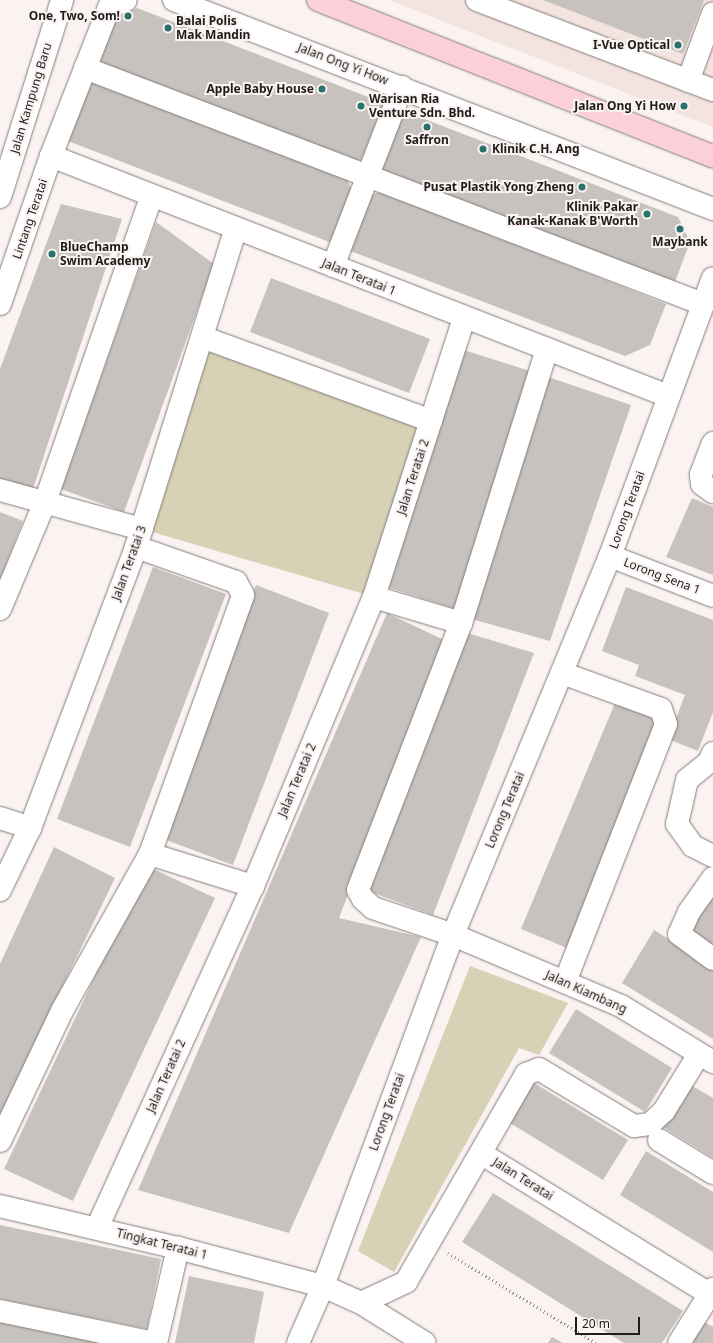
<!DOCTYPE html>
<html>
<head>
<meta charset="utf-8">
<style>
	body { margin:0 }
	#map { position:relative; width:713px; height:1343px; overflow:hidden; background:#faf3f1; font-family:"Noto Sans",sans-serif }
	div>[style] { position:absolute }
	.built>* { inset:0; background:#f4e4e0 }
	.green>* { inset:0; background:#d7d1b5 }
	.building>* { inset:0; background:#c7c2be }
	.path>* { height:2.5px; margin-top:-1.25px; transform-origin:0; background:repeating-linear-gradient(90deg,#8f8a89 0 1px,transparent 0 4px) }
	.roads { filter:drop-shadow(0 0 1px #837c7b) drop-shadow(0 0 1px #837c7b) }
	.minor>* { height:22px; margin:-11px; padding:0 11px; transform-origin:11px; border-radius:11px; background:#fff }
	.major>* { height:22px; margin:-11px; padding:0 11px; transform-origin:11px; border-radius:11px; background:#fbd0d9 }
	.dots>* { width:11px; height:11px; translate:-50% -50%; box-sizing:border-box; border:2px solid #faf3f1; border-radius:50% }
	span { translate:-50% -50%; white-space:nowrap; text-align:center; line-height:1.15; -webkit-text-stroke:4px #faf3f1; paint-order:stroke }
	.poi-label { font-size:12px; color:#1f1c1c; font-weight:700 }
	.right { translate:-100% -50%; text-align:right }
	.left { translate:0 -50%; text-align:left }
	.street-label { font-size:12px; color:#1f1c1c }
	.scale { position:absolute; left:575px; top:1317px; width:65px; height:18px; box-sizing:border-box; border:2px solid #1f1c1c; border-top:0; padding-left:5px; font-size:12px; line-height:14px; white-space:nowrap; color:#1f1c1c; -webkit-text-stroke:3px #faf3f1; paint-order:stroke }
</style>
</head>
<body>
<div id="map">
	<div class="built">
		<div style="clip-path:polygon(389px 0,713px 0,713px 127px)"></div>
	</div>
	<div class="green">
		<div style="clip-path:polygon(207px 339px,431px 421px,374px 597px,142px 529px)"></div>
		<div style="clip-path:polygon(470px 966px,568px 1003px,539px 1055px,519px 1048px,394px 1272px,358px 1251px)"></div>
	</div>
	<div class="building">
		<div style="clip-path:polygon(543px 0,704px 0,683px 54px)"></div>
		<div style="clip-path:polygon(137px 8px,384px 103px,362px 159px,351px 163px,95px 65px,112px 20px)"></div>
		<div style="clip-path:polygon(92px 80px,347px 179px,352px 190px,332px 243px,68px 141px)"></div>
		<div style="clip-path:polygon(401px 110px,678px 217px,690px 242px,673px 287px,377px 173px)"></div>
		<div style="clip-path:polygon(381px 191px,666px 304px,650px 345px,625px 356px,348px 250px,369px 196px)"></div>
		<div style="clip-path:polygon(61px 204px,122px 219px,33px 489px,0 480px,0 369px)"></div>
		<div style="clip-path:polygon(156px 222px,214px 264px,124px 512px,61px 489px)"></div>
		<div style="clip-path:polygon(271px 278px,430px 339px,409px 393px,250px 332px)"></div>
		<div style="clip-path:polygon(464px 350px,536px 373px,455px 609px,381px 585px)"></div>
		<div style="clip-path:polygon(548px 377px,631px 405px,550px 641px,468px 618px)"></div>
		<div style="clip-path:polygon(692px 498px,713px 507px,713px 575px,666px 557px)"></div>
		<div style="clip-path:polygon(0 512px,23px 521px,0 580px)"></div>
		<div style="clip-path:polygon(153px 567px,226px 594px,130px 847px,57px 819px)"></div>
		<div style="clip-path:polygon(256px 585px,329px 613px,233px 865px,161px 838px)"></div>
		<div style="clip-path:polygon(626px 587px,713px 620px,713px 712px,698px 751px,668px 739px,685px 695px,635px 676px,639px 665px,602px 651px)"></div>
		<div style="clip-path:polygon(387px 613px,444px 640px,339px 918px,421px 937px,289px 1233px,138px 1190px)"></div>
		<div style="clip-path:polygon(464px 632px,534px 653px,433px 915px,368px 891px)"></div>
		<div style="clip-path:polygon(615px 703px,660px 721px,567px 948px,521px 929px)"></div>
		<div style="clip-path:polygon(54px 847px,115px 878px,0 1115px,0 964px)"></div>
		<div style="clip-path:polygon(147px 866px,215px 898px,73px 1201px,4px 1169px)"></div>
		<div style="clip-path:polygon(713px 892px,713px 949px,688px 933px)"></div>
		<div style="clip-path:polygon(654px 930px,713px 967px,713px 1039px,622px 983px)"></div>
		<div style="clip-path:polygon(576px 1009px,672px 1068px,645px 1112px,549px 1053px)"></div>
		<div style="clip-path:polygon(529px 1080px,628px 1140px,603px 1180px,505px 1120px)"></div>
		<div style="clip-path:polygon(689px 1084px,713px 1098px,713px 1158px,663px 1127px)"></div>
		<div style="clip-path:polygon(646px 1151px,713px 1192px,713px 1252px,620px 1195px)"></div>
		<div style="clip-path:polygon(493px 1193px,683px 1311px,662px 1343px,624px 1343px,462px 1242px)"></div>
		<div style="clip-path:polygon(0 1225px,161px 1259px,147px 1329px,0 1299px)"></div>
		<div style="clip-path:polygon(189px 1276px,264px 1292px,254px 1343px,175px 1343px)"></div>
		<div style="clip-path:polygon(699px 1319px,713px 1327px,713px 1343px,684px 1343px)"></div>
		<div style="clip-path:polygon(0 1322px,96px 1342px,96px 1343px,0 1343px)"></div>
		<div style="clip-path:polygon(552px 1337px,563px 1343px,548px 1343px)"></div>
	</div>
	<div class="path">
		<div style="left:448px;top:1253px;width:173px;rotate:31.3deg"></div>
	</div>
	<div class="roads">
		<div class="minor">
			<div style="left:174px;top:0;width:578px;rotate:21.19deg"></div>
			<div style="left:477px;top:0;width:253px;rotate:20.9deg"></div>
			<div style="left:85px;top:68px;width:662px;rotate:20.9deg"></div>
			<div style="left:688px;top:81px;width:72px;rotate:-69.8deg"></div>
			<div style="left:51px;top:156px;width:662px;rotate:21.25deg"></div>
			<div style="left:0;top:197px;width:207px;rotate:-72.5deg"></div>
			<div style="left:333px;top:266px;width:192px;rotate:-68.9deg"></div>
			<div style="left:0;top:304px;width:157px;rotate:-71deg"></div>
			<div style="left:51px;top:156px;width:160px;rotate:-68.7deg"></div>
			<div style="left:109px;top:7px;width:18px;rotate:-22deg"></div>
			<div style="left:202px;top:337px;width:244px;rotate:20.1deg"></div>
			<div style="left:547px;top:349px;width:287px;rotate:107.4deg"></div>
			<div style="left:461px;top:623px;width:286px;rotate:111.1deg"></div>
			<div style="left:358px;top:890px;width:10px;rotate:61deg"></div>
			<div style="left:363px;top:899px;width:13px;rotate:42deg"></div>
			<div style="left:373px;top:908px;width:84px;rotate:18.6deg"></div>
			<div style="left:453px;top:935px;width:182px;rotate:22.9deg"></div>
			<div style="left:621px;top:1006px;width:108px;rotate:31.3deg"></div>
			<div style="left:713px;top:443px;width:34px;rotate:111deg"></div>
			<div style="left:701px;top:475px;width:9px;rotate:84deg"></div>
			<div style="left:702px;top:484px;width:14px;rotate:36deg"></div>
			<div style="left:0;top:490px;width:147px;rotate:15.4deg"></div>
			<div style="left:610px;top:556px;width:110px;rotate:21.2deg"></div>
			<div style="left:374px;top:597px;width:91px;rotate:16.6deg"></div>
			<div style="left:0;top:609px;width:116px;rotate:-67.2deg"></div>
			<div style="left:45px;top:502px;width:323px;rotate:-70.8deg"></div>
			<div style="left:562px;top:673px;width:105px;rotate:20deg"></div>
			<div style="left:661px;top:709px;width:16px;rotate:72deg"></div>
			<div style="left:666px;top:724px;width:277px;rotate:111.4deg"></div>
			<div style="left:713px;top:753px;width:10px;rotate:114deg"></div>
			<div style="left:709px;top:762px;width:28px;rotate:141deg"></div>
			<div style="left:687px;top:780px;width:45px;rotate:102.8deg"></div>
			<div style="left:677px;top:824px;width:27px;rotate:54deg"></div>
			<div style="left:693px;top:846px;width:22px;rotate:27deg"></div>
			<div style="left:0;top:818px;width:32px;rotate:18deg"></div>
			<div style="left:150px;top:854px;width:108px;rotate:17.3deg"></div>
			<div style="left:713px;top:878px;width:42px;rotate:125.2deg"></div>
			<div style="left:689px;top:912px;width:24px;rotate:114deg"></div>
			<div style="left:679px;top:934px;width:42px;rotate:36.3deg"></div>
			<div style="left:0;top:890px;width:69px;rotate:-64.2deg"></div>
			<div style="left:30px;top:828px;width:300px;rotate:-69.3deg"></div>
			<div style="left:136px;top:547px;width:334px;rotate:-72.6deg"></div>
			<div style="left:659px;top:1140px;width:63px;rotate:31.4deg"></div>
			<div style="left:0;top:1141px;width:146px;rotate:-64.5deg"></div>
			<div style="left:63px;top:1009px;width:178px;rotate:-60.7deg"></div>
			<div style="left:150px;top:854px;width:275px;rotate:-70.2deg"></div>
			<div style="left:243px;top:595px;width:15px;rotate:-118deg"></div>
			<div style="left:236px;top:582px;width:106px;rotate:-160.7deg"></div>
			<div style="left:482px;top:1154px;width:271px;rotate:31.6deg"></div>
			<div style="left:0;top:1206px;width:183px;rotate:13.3deg"></div>
			<div style="left:178px;top:1248px;width:150px;rotate:14.7deg"></div>
			<div style="left:323px;top:1286px;width:42px;rotate:24.1deg"></div>
			<div style="left:361px;top:1303px;width:75px;rotate:32deg"></div>
			<div style="left:97px;top:1228px;width:376px;rotate:-65.5deg"></div>
			<div style="left:253px;top:886px;width:313px;rotate:-67.3deg"></div>
			<div style="left:374px;top:597px;width:293px;rotate:-72.1deg"></div>
			<div style="left:361px;top:1303px;width:50px;rotate:-25deg"></div>
			<div style="left:406px;top:1282px;width:240px;rotate:-60deg"></div>
			<div style="left:526px;top:1074px;width:14px;rotate:-21deg"></div>
			<div style="left:539px;top:1069px;width:111px;rotate:31deg"></div>
			<div style="left:634px;top:1126px;width:16px;rotate:-7deg"></div>
			<div style="left:650px;top:1124px;width:19px;rotate:-43deg"></div>
			<div style="left:664px;top:1111px;width:67px;rotate:-58.4deg"></div>
			<div style="left:0;top:1311px;width:158px;rotate:11.7deg"></div>
			<div style="left:156px;top:1343px;width:98px;rotate:-77deg"></div>
			<div style="left:298px;top:1343px;width:62px;rotate:-66.3deg"></div>
			<div style="left:323px;top:1286px;width:374px;rotate:-69.7deg"></div>
			<div style="left:453px;top:935px;width:410px;rotate:-67.5deg"></div>
			<div style="left:610px;top:556px;width:296px;rotate:-69.7deg"></div>
			<div style="left:679px;top:1343px;width:64px;rotate:-57.8deg"></div>
		</div>
		<div class="major">
			<div style="left:318px;top:0;width:425px;rotate:21.6deg"></div>
		</div>
	</div>
	<div class="dots">
		<div style="left:128px;top:16px;background:#29726e"></div>
		<div style="left:168px;top:28px;background:#29726e"></div>
		<div style="left:678px;top:45px;background:#29726e"></div>
		<div style="left:322px;top:89px;background:#29726e"></div>
		<div style="left:361px;top:106px;background:#29726e"></div>
		<div style="left:684px;top:106px;background:#29726e"></div>
		<div style="left:427px;top:127px;background:#29726e"></div>
		<div style="left:483px;top:149px;background:#29726e"></div>
		<div style="left:582px;top:187px;background:#29726e"></div>
		<div style="left:647px;top:214px;background:#29726e"></div>
		<div style="left:680px;top:229px;background:#29726e"></div>
		<div style="left:52px;top:254px;background:#29726e"></div>
	</div>
	<div class="poi-label">
		<span class="right" style="left:120px;top:16px">One, Two, Som!</span>
		<span class="left" style="left:176px;top:28px">Balai Polis<br>Mak Mandin</span>
		<span class="right" style="left:670px;top:45px">I-Vue Optical</span>
		<span class="right" style="left:314px;top:89px">Apple Baby House</span>
		<span class="left" style="left:369px;top:106px">Warisan Ria<br>Venture Sdn. Bhd.</span>
		<span class="right" style="left:676px;top:106px">Jalan Ong Yi How</span>
		<span style="left:427px;top:140px">Saffron</span>
		<span class="left" style="left:492px;top:149px">Klinik C.H. Ang</span>
		<span class="right" style="left:574px;top:187px">Pusat Plastik Yong Zheng</span>
		<span class="right" style="left:638px;top:214px">Klinik Pakar<br>Kanak-Kanak B'Worth</span>
		<span style="left:680px;top:242px">Maybank</span>
		<span class="left" style="left:60px;top:254px">BlueChamp<br>Swim Academy</span>
	</div>
	<div class="street-label">
		<span style="left:343px;top:64px;rotate:21deg">Jalan Ong Yi How</span>
		<span style="left:31px;top:98px;rotate:-73deg">Jalan Kampung Baru</span>
		<span style="left:30px;top:219px;rotate:-71deg">Lintang Teratai</span>
		<span style="left:359px;top:277px;rotate:22deg">Jalan Teratai 1</span>
		<span style="left:413px;top:477px;rotate:-72deg">Jalan Teratai 2</span>
		<span style="left:627px;top:510px;rotate:-70deg">Lorong Teratai</span>
		<span style="left:129px;top:563px;rotate:-70deg">Jalan Teratai 3</span>
		<span style="left:662px;top:576px;rotate:21deg">Lorong Sena 1</span>
		<span style="left:297px;top:780px;rotate:-67deg">Jalan Teratai 2</span>
		<span style="left:505px;top:810px;rotate:-67deg">Lorong Teratai</span>
		<span style="left:586px;top:992px;rotate:24deg">Jalan Kiambang</span>
		<span style="left:166px;top:1076px;rotate:-66deg">Jalan Teratai 2</span>
		<span style="left:387px;top:1112px;rotate:-70deg">Lorong Teratai</span>
		<span style="left:523px;top:1179px;rotate:32deg">Jalan Teratai</span>
		<span style="left:162px;top:1244px;rotate:14deg">Tingkat Teratai 1</span>
	</div>
	<div class="scale">20 m</div>
</div>
</body>
</html>
